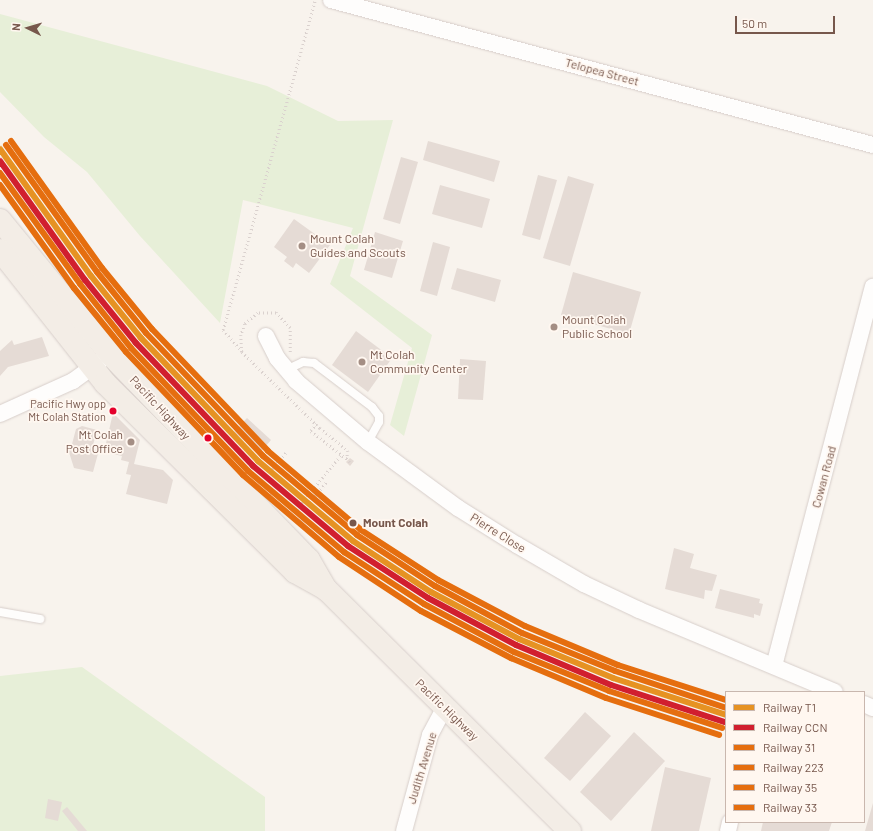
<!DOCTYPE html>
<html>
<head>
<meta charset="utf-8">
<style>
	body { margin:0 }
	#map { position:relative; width:873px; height:831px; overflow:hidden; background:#f8f3ed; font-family:Barlow,sans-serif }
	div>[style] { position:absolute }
	.green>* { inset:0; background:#e7efd8 }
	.building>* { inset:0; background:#e5dbd5 }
	.path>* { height:2.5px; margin-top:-1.25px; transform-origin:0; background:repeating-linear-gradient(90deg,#dad1ce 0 1px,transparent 0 4px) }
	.roads { filter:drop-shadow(0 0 1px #d7ceca) drop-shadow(0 0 1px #d7ceca) }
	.lane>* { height:8px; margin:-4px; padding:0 4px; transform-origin:4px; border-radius:4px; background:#fefdfc }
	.street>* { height:16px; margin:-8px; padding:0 8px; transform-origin:8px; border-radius:8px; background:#fefdfc }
	.primary>* { height:22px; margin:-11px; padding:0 11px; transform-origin:11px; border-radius:11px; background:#f3ede6 }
	.path-bridge>* { height:2.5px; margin-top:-1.25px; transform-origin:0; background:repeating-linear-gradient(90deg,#dad1ce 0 1px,transparent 0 4px) }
	.rail-1>* { height:6px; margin:-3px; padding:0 3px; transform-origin:3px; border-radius:3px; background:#e69223 }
	.rail-2>* { height:6px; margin:-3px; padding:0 3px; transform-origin:3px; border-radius:3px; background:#d11f2f }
	.rail-3>* { height:6px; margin:-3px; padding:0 3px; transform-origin:3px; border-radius:3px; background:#e56e0f }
	.rail-4>* { height:6px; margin:-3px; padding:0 3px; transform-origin:3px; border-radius:3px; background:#e56e0f }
	.rail-5>* { height:6px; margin:-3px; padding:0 3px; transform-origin:3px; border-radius:3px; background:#e56e0f }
	.rail-6>* { height:6px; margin:-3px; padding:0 3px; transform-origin:3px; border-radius:3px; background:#e56e0f }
	.dots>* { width:11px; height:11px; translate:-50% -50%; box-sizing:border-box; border:2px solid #fff7f0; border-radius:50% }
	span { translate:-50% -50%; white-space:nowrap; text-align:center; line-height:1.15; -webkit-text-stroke:3.5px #fff7f0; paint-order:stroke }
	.bus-label { font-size:11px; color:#77574c }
	.right { translate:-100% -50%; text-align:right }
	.street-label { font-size:12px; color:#77574c }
	.poi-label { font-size:12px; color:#77574c }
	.left { translate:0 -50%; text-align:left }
	.stop-label { font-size:12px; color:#77574c; font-weight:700 }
	.legend { position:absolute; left:725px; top:691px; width:140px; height:132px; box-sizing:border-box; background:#fff7f0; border:1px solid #c9b7ae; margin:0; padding:5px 7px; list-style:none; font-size:12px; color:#77574c }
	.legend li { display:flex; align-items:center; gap:8px; height:20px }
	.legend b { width:20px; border:1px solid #c9b7ae }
	.north { position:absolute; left:8px; top:8px; width:40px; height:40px; -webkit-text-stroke:3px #fff7f0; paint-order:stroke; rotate:275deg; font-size:11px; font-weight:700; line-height:16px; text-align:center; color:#77574c }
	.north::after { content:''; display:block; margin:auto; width:14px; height:18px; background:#77574c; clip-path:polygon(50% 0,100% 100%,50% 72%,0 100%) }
	.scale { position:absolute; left:735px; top:16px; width:100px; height:18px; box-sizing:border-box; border:2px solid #77574c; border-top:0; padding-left:5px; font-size:12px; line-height:14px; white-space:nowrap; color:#77574c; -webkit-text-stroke:3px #fff7f0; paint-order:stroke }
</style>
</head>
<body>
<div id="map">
	<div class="green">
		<div style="clip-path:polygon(0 14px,267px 86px,338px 121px,393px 120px,350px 276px,432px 335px,404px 436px,390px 425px,412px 348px,330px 284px,353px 228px,243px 200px,220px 323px,140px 236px,87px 172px,44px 137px,0 92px)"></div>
		<div style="clip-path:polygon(82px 667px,265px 797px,265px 831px,0 831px,0 676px)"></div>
	</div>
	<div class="building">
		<div style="clip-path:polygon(428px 141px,500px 161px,494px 182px,423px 160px)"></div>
		<div style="clip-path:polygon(401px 157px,418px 162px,400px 224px,383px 219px)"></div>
		<div style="clip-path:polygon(538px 175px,557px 180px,540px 240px,522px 235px)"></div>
		<div style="clip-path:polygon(568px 176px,594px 184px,570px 266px,543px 258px)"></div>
		<div style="clip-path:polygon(440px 185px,490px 199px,482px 228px,432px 214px)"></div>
		<div style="clip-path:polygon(294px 219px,330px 245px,309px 273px,296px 263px,293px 268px,284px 261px,287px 257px,274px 247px)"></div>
		<div style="clip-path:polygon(375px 232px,403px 241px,392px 278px,364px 270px)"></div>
		<div style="clip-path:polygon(433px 242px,450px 247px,437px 296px,420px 291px)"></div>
		<div style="clip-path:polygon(457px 268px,501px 280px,495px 302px,451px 289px)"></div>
		<div style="clip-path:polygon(573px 272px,641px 292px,629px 334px,561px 315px)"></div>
		<div style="clip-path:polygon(356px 331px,392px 358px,368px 392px,332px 365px)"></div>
		<div style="clip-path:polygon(42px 337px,49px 356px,8px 367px,0 376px,0 351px,12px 340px,14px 345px)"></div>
		<div style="clip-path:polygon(460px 359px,486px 361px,483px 400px,458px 399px)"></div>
		<div style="clip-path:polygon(113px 413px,140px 440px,134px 464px,163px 470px,173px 480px,167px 504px,126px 494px,131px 475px,126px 474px,129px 462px,121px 460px,122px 456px,104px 452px)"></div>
		<div style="clip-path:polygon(247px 418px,271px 440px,259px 454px,234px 432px)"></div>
		<div style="clip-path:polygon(82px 426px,97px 430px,92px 449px,99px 450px,93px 472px,74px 468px,67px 446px,72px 444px,76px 429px)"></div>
		<div style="clip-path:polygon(350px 458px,354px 461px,350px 466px,346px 462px)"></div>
		<div style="clip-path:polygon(304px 515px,308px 519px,304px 523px,300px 520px)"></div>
		<div style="clip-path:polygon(674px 548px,694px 554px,690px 568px,717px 575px,712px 591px,705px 590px,704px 599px,665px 589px)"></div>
		<div style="clip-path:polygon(720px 589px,760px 599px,759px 603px,763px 604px,760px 616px,754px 614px,754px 618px,715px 608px)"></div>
		<div style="clip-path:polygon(585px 712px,611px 736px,570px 781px,544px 758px)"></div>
		<div style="clip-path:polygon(634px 732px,665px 761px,611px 821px,580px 792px)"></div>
		<div style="clip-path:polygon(665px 767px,711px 778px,699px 831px,651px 831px)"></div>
		<div style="clip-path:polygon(48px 799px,62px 802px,58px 821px,45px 818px)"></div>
		<div style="clip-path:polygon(873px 803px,873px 831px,865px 831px)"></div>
		<div style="clip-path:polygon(67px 807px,87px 831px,78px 831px,62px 811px)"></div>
		<div style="clip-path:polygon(763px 822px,832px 822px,829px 831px,761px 831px)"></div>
	</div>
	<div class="path">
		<div style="left:242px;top:352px;width:29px;rotate:-131deg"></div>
		<div style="left:223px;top:330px;width:343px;rotate:-74.4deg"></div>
		<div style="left:290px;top:352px;width:24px;rotate:-90deg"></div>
		<div style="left:290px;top:328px;width:21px;rotate:-133deg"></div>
		<div style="left:276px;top:313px;width:18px;rotate:180deg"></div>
		<div style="left:258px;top:313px;width:17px;rotate:140deg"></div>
		<div style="left:245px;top:324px;width:12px;rotate:110deg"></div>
		<div style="left:241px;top:335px;width:17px;rotate:87deg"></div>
		<div style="left:242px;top:352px;width:109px;rotate:44.3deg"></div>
		<div style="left:320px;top:428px;width:36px;rotate:39deg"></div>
		<div style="left:348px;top:451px;width:7px;rotate:98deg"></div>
		<div style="left:347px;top:458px;width:5px;rotate:53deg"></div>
		<div style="left:317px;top:424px;width:9px;rotate:131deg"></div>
		<div style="left:311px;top:431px;width:46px;rotate:37.9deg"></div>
		<div style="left:279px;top:460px;width:45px;rotate:40.5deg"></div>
		<div style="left:272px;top:469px;width:23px;rotate:-50deg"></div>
		<div style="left:317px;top:493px;width:6px;rotate:31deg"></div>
		<div style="left:270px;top:495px;width:5px;rotate:-37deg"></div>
		<div style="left:274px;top:492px;width:40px;rotate:42deg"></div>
		<div style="left:310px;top:502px;width:26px;rotate:-51deg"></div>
		<div style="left:294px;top:512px;width:74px;rotate:-50.5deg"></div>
	</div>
	<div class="roads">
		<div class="lane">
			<div style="left:286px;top:370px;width:19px;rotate:-25deg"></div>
			<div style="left:303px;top:362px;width:11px;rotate:5deg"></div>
			<div style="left:314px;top:363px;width:73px;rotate:37.2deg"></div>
			<div style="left:372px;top:407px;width:11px;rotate:52deg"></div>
			<div style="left:379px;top:416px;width:6px;rotate:90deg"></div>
			<div style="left:379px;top:422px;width:23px;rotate:119deg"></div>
			<div style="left:0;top:612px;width:41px;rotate:9.9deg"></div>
		</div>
		<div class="street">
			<div style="left:331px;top:0;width:561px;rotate:14.98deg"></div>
			<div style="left:266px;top:336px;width:25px;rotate:63deg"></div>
			<div style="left:277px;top:358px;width:30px;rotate:50deg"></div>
			<div style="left:296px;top:381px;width:94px;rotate:40.3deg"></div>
			<div style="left:368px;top:442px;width:112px;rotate:36.3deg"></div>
			<div style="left:458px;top:508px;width:70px;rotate:32.1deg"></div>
			<div style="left:517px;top:545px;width:78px;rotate:30.2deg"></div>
			<div style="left:584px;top:584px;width:61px;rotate:25.3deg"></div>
			<div style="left:639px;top:610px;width:212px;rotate:22.7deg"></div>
			<div style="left:0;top:414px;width:80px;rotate:-24.3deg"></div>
			<div style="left:73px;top:381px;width:34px;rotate:-36deg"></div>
			<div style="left:774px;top:666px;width:392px;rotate:-75.4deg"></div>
			<div style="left:864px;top:704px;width:10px;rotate:24deg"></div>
			<div style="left:404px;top:831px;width:99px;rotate:-74.8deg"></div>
			<div style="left:430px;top:735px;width:32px;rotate:-62deg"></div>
			<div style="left:728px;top:831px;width:9px;rotate:-77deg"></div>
		</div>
		<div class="primary">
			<div style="left:0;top:220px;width:173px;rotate:50.6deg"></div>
			<div style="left:110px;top:354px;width:286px;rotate:46deg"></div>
			<div style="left:309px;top:560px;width:34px;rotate:60deg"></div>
			<div style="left:326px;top:589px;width:344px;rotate:44.8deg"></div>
			<div style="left:0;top:250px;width:169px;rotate:51.7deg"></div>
			<div style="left:105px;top:383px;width:268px;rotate:44.8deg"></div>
			<div style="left:295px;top:572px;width:35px;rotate:29deg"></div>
		</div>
	</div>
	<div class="path-bridge">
		<div style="left:313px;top:489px;width:11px;rotate:38deg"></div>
	</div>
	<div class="rail-1">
		<div style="left:0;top:149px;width:156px;rotate:54.4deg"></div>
		<div style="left:91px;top:276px;width:80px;rotate:51.1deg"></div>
		<div style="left:141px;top:338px;width:170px;rotate:46.4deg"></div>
		<div style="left:258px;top:461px;width:124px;rotate:40.1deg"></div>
		<div style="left:353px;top:541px;width:93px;rotate:33.2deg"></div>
		<div style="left:431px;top:592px;width:100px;rotate:28.1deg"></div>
		<div style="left:519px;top:639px;width:102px;rotate:22.5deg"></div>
		<div style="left:613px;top:678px;width:119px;rotate:18.1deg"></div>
	</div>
	<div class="rail-2">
		<div style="left:0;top:161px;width:146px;rotate:54.5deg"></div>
		<div style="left:85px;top:280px;width:81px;rotate:51deg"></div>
		<div style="left:136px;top:343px;width:170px;rotate:46.4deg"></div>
		<div style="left:253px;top:466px;width:124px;rotate:40.1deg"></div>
		<div style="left:348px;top:546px;width:95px;rotate:33deg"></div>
		<div style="left:428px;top:598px;width:100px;rotate:28.1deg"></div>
		<div style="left:516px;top:645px;width:103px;rotate:22.8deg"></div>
		<div style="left:611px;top:685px;width:119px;rotate:18.1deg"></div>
	</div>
	<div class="rail-3">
		<div style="left:6px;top:145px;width:156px;rotate:54.4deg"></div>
		<div style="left:97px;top:272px;width:78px;rotate:51.2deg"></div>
		<div style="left:146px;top:333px;width:170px;rotate:46.4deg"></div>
		<div style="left:263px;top:456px;width:123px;rotate:40deg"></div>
		<div style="left:357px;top:535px;width:93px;rotate:33.2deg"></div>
		<div style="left:435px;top:586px;width:99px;rotate:28.4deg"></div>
		<div style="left:522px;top:633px;width:100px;rotate:22.2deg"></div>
		<div style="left:615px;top:671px;width:117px;rotate:18.4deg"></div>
	</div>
	<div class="rail-4">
		<div style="left:0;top:173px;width:137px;rotate:54.2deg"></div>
		<div style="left:80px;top:284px;width:82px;rotate:51.4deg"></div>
		<div style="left:131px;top:348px;width:170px;rotate:46.4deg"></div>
		<div style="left:248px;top:471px;width:126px;rotate:40.2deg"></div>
		<div style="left:344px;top:552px;width:95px;rotate:33deg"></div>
		<div style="left:424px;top:604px;width:102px;rotate:28.1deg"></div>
		<div style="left:514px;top:652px;width:103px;rotate:22.3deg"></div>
		<div style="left:609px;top:691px;width:119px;rotate:18.1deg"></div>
	</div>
	<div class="rail-5">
		<div style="left:11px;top:141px;width:156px;rotate:54.4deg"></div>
		<div style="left:102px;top:268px;width:79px;rotate:50.7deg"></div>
		<div style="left:152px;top:329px;width:168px;rotate:46.4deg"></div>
		<div style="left:268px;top:451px;width:122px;rotate:40.3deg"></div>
		<div style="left:361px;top:530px;width:92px;rotate:33deg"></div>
		<div style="left:438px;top:580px;width:98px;rotate:27.9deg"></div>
		<div style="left:525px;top:626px;width:101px;rotate:22.8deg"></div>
		<div style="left:618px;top:665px;width:114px;rotate:18deg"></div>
	</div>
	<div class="rail-6">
		<div style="left:0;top:185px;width:127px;rotate:54.3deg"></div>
		<div style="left:74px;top:288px;width:82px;rotate:50.9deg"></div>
		<div style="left:126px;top:352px;width:170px;rotate:46.4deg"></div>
		<div style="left:243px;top:475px;width:126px;rotate:40.5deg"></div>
		<div style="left:339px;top:557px;width:98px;rotate:33.4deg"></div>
		<div style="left:421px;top:611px;width:102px;rotate:27.6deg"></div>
		<div style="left:511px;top:658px;width:103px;rotate:22.8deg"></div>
		<div style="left:606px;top:698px;width:119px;rotate:18.1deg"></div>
	</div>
	<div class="dots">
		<div style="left:302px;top:246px;background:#a48e84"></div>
		<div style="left:554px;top:327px;background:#a48e84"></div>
		<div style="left:362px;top:362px;background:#a48e84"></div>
		<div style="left:113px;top:411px;background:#e4002b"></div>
		<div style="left:208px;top:438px;background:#e4002b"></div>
		<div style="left:131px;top:442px;background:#a48e84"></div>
		<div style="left:353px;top:523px;background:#77574c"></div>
	</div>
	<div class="bus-label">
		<span class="right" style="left:106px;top:411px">Pacific Hwy opp<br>Mt Colah Station</span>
	</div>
	<div class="street-label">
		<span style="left:602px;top:72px;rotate:15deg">Telopea Street</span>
		<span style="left:160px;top:408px;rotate:47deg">Pacific Highway</span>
		<span style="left:824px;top:477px;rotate:-75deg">Cowan Road</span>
		<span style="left:498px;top:533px;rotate:32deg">Pierre Close</span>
		<span style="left:447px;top:710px;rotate:44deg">Pacific Highway</span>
		<span style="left:422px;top:768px;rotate:-73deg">Judith Avenue</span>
	</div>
	<div class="poi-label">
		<span class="left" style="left:310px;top:246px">Mount Colah<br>Guides and Scouts</span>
		<span class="left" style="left:562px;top:327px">Mount Colah<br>Public School</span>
		<span class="left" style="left:370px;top:362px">Mt Colah<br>Community Center</span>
		<span class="right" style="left:123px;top:442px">Mt Colah<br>Post Office</span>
	</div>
	<div class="stop-label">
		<span class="left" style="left:363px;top:523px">Mount Colah</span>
	</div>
	<ul class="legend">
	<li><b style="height:5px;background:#e69223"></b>Railway T1</li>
	<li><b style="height:5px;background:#d11f2f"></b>Railway CCN</li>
	<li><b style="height:5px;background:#e56e0f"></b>Railway 31</li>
	<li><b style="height:5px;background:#e56e0f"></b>Railway 223</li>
	<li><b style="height:5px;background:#e56e0f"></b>Railway 35</li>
	<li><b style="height:5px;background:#e56e0f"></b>Railway 33</li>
	</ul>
	<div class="north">N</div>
	<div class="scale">50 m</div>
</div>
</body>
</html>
